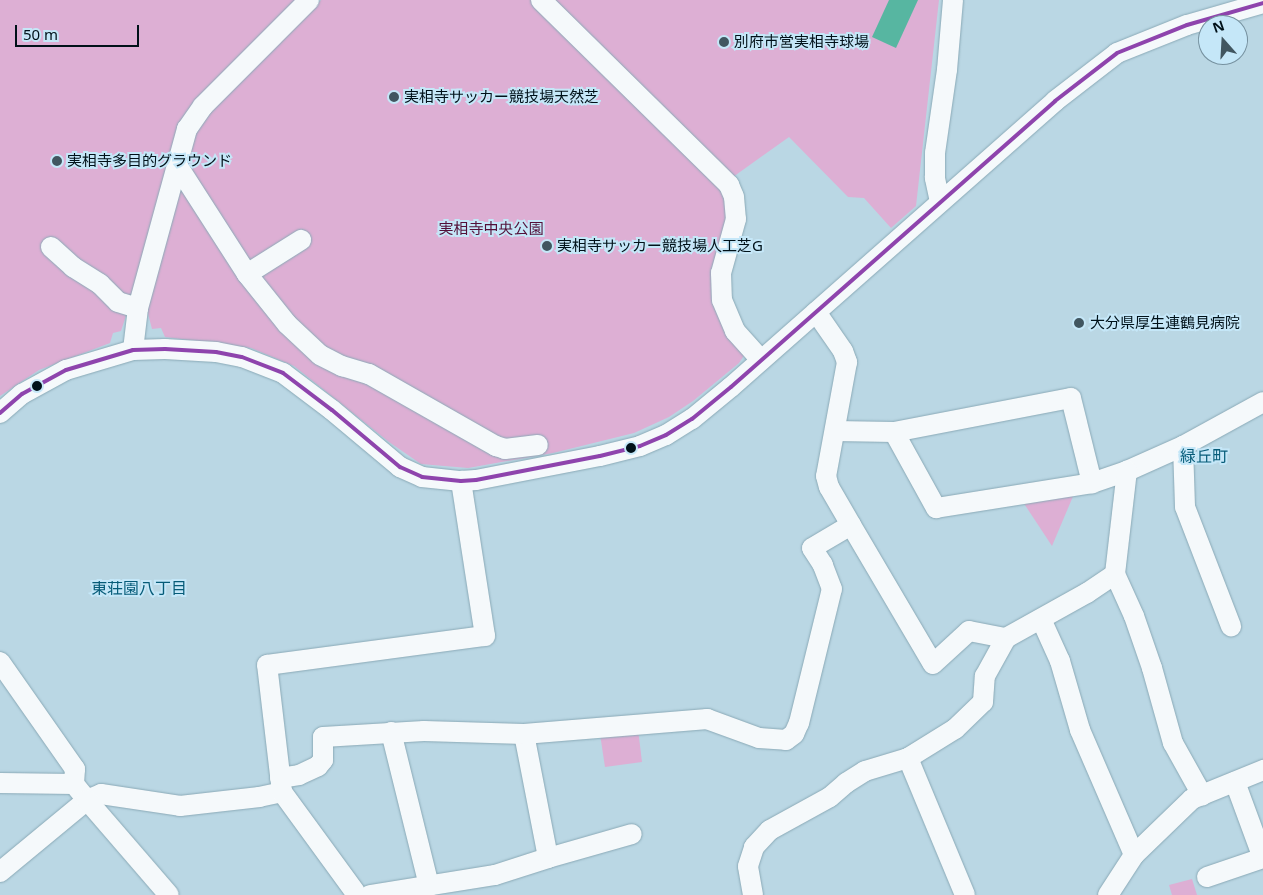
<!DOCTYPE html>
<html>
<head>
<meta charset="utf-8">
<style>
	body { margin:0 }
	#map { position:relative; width:1263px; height:895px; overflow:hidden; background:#bad7e4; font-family:"Noto Sans","Noto Sans JP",sans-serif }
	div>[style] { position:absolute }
	.green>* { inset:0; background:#ddafd4 }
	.water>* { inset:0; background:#57b6a1 }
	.roads { filter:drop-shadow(0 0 1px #8aa9b6) drop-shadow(0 0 1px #8aa9b6) }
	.minor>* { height:20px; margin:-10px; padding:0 10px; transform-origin:10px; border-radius:10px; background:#f5f9fb }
	.bus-1>* { height:4px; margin:-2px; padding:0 2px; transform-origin:2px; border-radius:2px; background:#8e44ad }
	.dots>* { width:14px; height:14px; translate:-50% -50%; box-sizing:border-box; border:2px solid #c5e7f8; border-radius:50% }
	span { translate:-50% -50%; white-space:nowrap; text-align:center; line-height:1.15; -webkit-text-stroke:4px #c5e7f8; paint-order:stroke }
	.poi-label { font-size:15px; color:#001119 }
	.left { translate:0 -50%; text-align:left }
	.park-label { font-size:15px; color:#530f38 }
	.neighbourhood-label { font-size:16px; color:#065b78 }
	.north { position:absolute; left:1198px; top:15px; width:50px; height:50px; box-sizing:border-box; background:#c5e7f8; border:1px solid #76919f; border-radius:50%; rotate:341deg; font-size:14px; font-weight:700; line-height:20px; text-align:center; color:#001119 }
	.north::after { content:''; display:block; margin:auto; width:18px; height:22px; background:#415660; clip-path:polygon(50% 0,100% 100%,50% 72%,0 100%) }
	.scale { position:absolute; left:15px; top:25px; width:124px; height:22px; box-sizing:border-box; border:2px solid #001119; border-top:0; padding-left:6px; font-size:15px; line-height:18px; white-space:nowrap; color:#001119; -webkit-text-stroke:4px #c5e7f8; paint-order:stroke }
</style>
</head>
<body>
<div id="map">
	<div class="green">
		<div style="clip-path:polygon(0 0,298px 0,197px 101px,121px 331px,113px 333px,110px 343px,39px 370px,0 396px)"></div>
		<div style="clip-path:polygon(321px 0,939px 0,916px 206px,891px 228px,864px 198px,848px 197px,789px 137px,733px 177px,731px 204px,716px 270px,745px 354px,739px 363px,693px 401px,669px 417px,634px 433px,553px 453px,468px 468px,421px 464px,389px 442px,294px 366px,251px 348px,165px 337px,161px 328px,152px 329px,147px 310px,192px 140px,210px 111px)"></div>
		<div style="clip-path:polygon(1074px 494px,1052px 546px,1023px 502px)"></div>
		<div style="clip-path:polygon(638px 729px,642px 762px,605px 767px,600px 734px)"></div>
		<div style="clip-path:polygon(1192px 879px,1197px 895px,1172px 895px,1169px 885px)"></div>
	</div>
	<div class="water">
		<div style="clip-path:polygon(889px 0,918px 0,896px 48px,872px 37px)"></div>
	</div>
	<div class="roads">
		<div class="minor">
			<div style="left:541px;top:0;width:264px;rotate:44.5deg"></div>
			<div style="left:729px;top:185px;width:13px;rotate:67deg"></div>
			<div style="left:734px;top:197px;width:22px;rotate:85deg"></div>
			<div style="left:736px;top:219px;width:56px;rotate:105.5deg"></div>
			<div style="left:721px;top:273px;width:27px;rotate:88deg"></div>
			<div style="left:722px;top:300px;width:34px;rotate:67deg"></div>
			<div style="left:735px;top:331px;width:39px;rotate:48deg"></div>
			<div style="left:177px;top:165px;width:130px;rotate:57.3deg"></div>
			<div style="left:247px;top:274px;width:64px;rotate:51.3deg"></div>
			<div style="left:287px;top:324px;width:45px;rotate:43.2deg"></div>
			<div style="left:320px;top:355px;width:25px;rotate:27deg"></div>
			<div style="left:342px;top:366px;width:28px;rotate:17deg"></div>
			<div style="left:369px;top:374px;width:146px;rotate:29.6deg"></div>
			<div style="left:496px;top:446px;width:9px;rotate:18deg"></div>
			<div style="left:505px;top:449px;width:33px;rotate:-7deg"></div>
			<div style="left:940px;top:202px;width:25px;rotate:-102deg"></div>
			<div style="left:935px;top:178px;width:25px;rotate:-90deg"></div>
			<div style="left:935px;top:153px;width:84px;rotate:-81.8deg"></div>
			<div style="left:947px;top:70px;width:70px;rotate:-85.1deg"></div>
			<div style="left:51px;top:247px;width:30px;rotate:42deg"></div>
			<div style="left:73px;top:267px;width:32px;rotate:32deg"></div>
			<div style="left:100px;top:284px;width:25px;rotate:45deg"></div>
			<div style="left:118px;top:302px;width:21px;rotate:17deg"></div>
			<div style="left:247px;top:274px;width:64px;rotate:-32.2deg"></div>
			<div style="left:816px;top:312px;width:47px;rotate:55.3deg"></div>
			<div style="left:843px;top:351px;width:12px;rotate:70deg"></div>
			<div style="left:847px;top:362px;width:116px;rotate:100.4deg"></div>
			<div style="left:826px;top:476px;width:11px;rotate:75deg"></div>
			<div style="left:829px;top:487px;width:44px;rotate:59.9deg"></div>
			<div style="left:851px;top:525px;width:161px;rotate:59.5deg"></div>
			<div style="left:933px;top:664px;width:49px;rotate:-42.5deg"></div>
			<div style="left:969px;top:631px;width:38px;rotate:11deg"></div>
			<div style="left:133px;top:350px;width:42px;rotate:-83.2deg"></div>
			<div style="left:138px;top:308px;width:186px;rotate:-74.7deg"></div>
			<div style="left:187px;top:129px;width:28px;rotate:-55deg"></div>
			<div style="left:203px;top:106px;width:150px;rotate:-45deg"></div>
			<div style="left:0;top:413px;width:29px;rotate:-41deg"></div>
			<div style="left:22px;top:394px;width:50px;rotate:-28.6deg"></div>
			<div style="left:66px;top:370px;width:70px;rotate:-16.6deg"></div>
			<div style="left:133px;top:350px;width:32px;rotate:-2deg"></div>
			<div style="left:165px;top:349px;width:51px;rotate:3.4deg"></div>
			<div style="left:216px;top:352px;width:26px;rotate:11deg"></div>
			<div style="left:242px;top:357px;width:44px;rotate:21.3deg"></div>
			<div style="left:283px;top:373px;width:61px;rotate:37.1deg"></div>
			<div style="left:332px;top:410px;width:89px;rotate:40deg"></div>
			<div style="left:400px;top:467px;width:24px;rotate:24deg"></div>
			<div style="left:422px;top:477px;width:39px;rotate:6deg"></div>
			<div style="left:461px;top:481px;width:15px;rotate:-4deg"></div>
			<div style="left:476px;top:480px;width:126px;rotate:-11deg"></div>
			<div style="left:600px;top:456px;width:41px;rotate:-14deg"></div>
			<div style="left:640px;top:446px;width:28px;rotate:-23deg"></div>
			<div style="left:666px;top:435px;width:31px;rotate:-32deg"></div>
			<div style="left:692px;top:419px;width:50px;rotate:-39.4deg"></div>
			<div style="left:731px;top:387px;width:432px;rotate:-41.4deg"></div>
			<div style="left:1055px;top:101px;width:78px;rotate:-37.7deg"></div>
			<div style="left:1117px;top:53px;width:75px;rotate:-21.8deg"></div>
			<div style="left:1187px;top:25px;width:79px;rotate:-16.1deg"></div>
			<div style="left:835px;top:431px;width:59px;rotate:1deg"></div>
			<div style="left:894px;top:432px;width:180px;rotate:-10.9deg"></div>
			<div style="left:1071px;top:398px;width:88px;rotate:76.1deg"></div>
			<div style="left:894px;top:432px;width:87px;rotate:61.1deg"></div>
			<div style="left:936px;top:508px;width:158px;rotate:-9.1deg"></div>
			<div style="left:1092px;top:483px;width:37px;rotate:-19deg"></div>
			<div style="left:1127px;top:471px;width:61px;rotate:-24.1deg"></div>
			<div style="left:1183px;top:446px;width:91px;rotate:-28.8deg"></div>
			<div style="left:1183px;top:446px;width:61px;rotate:88.1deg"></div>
			<div style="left:1185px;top:507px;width:128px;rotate:68.9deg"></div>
			<div style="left:1115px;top:574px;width:46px;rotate:65.7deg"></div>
			<div style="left:1134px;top:616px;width:55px;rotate:70.9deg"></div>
			<div style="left:1152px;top:668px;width:78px;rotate:74.4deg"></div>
			<div style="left:1173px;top:743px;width:60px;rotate:60.9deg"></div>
			<div style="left:1041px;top:619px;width:46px;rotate:65.7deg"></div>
			<div style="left:1060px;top:661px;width:72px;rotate:73.8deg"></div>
			<div style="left:1080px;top:730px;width:136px;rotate:66.6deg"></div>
			<div style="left:0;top:662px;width:131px;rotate:55deg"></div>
			<div style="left:75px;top:769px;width:15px;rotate:94deg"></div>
			<div style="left:74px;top:784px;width:21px;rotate:51deg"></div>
			<div style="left:87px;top:800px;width:15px;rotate:-23deg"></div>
			<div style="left:101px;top:794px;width:80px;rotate:8.6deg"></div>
			<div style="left:180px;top:806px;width:80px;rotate:-6.5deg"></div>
			<div style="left:259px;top:797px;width:24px;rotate:-12deg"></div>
			<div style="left:391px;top:732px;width:159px;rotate:76.1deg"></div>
			<div style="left:524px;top:734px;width:126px;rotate:79deg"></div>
			<div style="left:908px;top:758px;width:148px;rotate:67.4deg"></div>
			<div style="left:280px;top:778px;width:19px;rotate:-9deg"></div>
			<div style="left:299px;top:775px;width:21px;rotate:-25deg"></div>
			<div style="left:318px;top:766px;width:8px;rotate:-50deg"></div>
			<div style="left:323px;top:760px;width:23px;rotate:-90deg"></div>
			<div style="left:323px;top:737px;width:101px;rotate:-3.4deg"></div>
			<div style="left:424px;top:731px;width:100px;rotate:1.7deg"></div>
			<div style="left:524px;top:734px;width:184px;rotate:-4.7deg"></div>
			<div style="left:707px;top:719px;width:55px;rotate:20.1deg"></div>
			<div style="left:759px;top:738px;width:27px;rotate:4deg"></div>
			<div style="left:786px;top:740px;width:10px;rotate:-37deg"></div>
			<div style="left:794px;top:734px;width:12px;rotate:-66deg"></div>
			<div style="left:799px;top:723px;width:138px;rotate:-76.2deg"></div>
			<div style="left:832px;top:589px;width:26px;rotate:-111deg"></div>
			<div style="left:823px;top:565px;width:20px;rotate:-123deg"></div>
			<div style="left:812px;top:548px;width:45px;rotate:-30.5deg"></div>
			<div style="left:1235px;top:782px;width:81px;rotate:69.8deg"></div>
			<div style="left:0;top:783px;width:74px;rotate:0.8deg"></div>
			<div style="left:0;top:872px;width:113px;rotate:-39.6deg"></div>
			<div style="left:87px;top:800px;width:125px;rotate:49.2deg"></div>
			<div style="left:1207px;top:877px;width:59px;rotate:-18.7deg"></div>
			<div style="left:355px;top:892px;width:124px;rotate:-126.1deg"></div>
			<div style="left:282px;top:792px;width:128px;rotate:-96.7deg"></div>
			<div style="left:267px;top:665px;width:220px;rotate:-7.6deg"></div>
			<div style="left:485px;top:636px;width:157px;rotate:-98.8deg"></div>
			<div style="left:370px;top:895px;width:127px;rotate:-9.1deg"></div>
			<div style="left:495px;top:875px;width:56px;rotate:-17.8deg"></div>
			<div style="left:548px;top:858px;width:87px;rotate:-15.9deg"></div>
			<div style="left:753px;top:895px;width:29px;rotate:-100deg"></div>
			<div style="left:748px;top:866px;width:20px;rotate:-72deg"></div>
			<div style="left:754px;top:847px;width:23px;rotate:-47deg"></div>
			<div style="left:770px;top:830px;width:68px;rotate:-28.8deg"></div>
			<div style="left:830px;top:797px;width:21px;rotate:-41deg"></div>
			<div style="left:846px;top:783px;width:22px;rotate:-32deg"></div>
			<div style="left:865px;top:771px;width:45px;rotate:-16.8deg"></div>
			<div style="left:908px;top:758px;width:55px;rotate:-31.7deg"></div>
			<div style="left:955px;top:729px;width:39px;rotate:-44deg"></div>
			<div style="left:983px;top:702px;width:26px;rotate:-86deg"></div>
			<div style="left:985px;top:676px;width:43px;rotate:-61.1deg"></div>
			<div style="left:1006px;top:638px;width:93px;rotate:-29.1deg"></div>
			<div style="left:1087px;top:593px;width:34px;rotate:-34deg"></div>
			<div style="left:1115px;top:574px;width:104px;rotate:-83.4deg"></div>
			<div style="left:1108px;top:895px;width:48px;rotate:-57deg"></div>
			<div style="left:1134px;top:855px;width:81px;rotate:-44deg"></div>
			<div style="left:1192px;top:799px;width:77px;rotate:-22.2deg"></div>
		</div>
	</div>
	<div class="bus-1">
		<div style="left:0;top:413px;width:29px;rotate:-41deg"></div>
		<div style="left:22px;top:394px;width:50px;rotate:-28.6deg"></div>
		<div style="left:66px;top:370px;width:70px;rotate:-16.6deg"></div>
		<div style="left:133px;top:350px;width:32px;rotate:-2deg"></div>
		<div style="left:165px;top:349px;width:51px;rotate:3.4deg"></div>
		<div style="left:216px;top:352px;width:26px;rotate:11deg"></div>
		<div style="left:242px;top:357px;width:44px;rotate:21.3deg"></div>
		<div style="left:283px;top:373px;width:61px;rotate:37.1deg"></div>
		<div style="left:332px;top:410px;width:89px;rotate:40deg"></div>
		<div style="left:400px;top:467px;width:24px;rotate:24deg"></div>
		<div style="left:422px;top:477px;width:39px;rotate:6deg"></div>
		<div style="left:461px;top:481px;width:15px;rotate:-4deg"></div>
		<div style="left:476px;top:480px;width:126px;rotate:-11deg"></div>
		<div style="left:600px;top:456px;width:41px;rotate:-14deg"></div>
		<div style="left:640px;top:446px;width:28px;rotate:-23deg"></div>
		<div style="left:666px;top:435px;width:31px;rotate:-32deg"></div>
		<div style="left:692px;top:419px;width:50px;rotate:-39.4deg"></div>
		<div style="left:731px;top:387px;width:432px;rotate:-41.4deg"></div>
		<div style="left:1055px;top:101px;width:78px;rotate:-37.7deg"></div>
		<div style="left:1117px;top:53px;width:75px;rotate:-21.8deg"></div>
		<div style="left:1187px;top:25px;width:79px;rotate:-16.1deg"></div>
	</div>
	<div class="dots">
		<div style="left:724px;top:42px;background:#415660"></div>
		<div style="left:394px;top:97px;background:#415660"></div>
		<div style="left:57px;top:161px;background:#415660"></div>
		<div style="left:547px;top:246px;background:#415660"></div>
		<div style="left:1079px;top:323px;background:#415660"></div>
		<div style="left:37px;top:386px;background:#001119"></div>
		<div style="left:631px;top:448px;background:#001119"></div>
	</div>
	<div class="poi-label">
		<span class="left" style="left:734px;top:42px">別府市営実相寺球場</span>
		<span class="left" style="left:404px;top:97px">実相寺サッカー競技場天然芝</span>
		<span class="left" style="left:67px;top:161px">実相寺多目的グラウンド</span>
		<span class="left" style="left:557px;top:246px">実相寺サッカー競技場人工芝G</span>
		<span class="left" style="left:1090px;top:323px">大分県厚生連鶴見病院</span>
	</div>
	<div class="park-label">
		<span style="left:491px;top:229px">実相寺中央公園</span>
	</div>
	<div class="neighbourhood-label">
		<span style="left:1204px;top:456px">緑丘町</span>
		<span style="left:139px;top:588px">東荘園八丁目</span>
	</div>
	<div class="north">N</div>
	<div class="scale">50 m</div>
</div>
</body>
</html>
